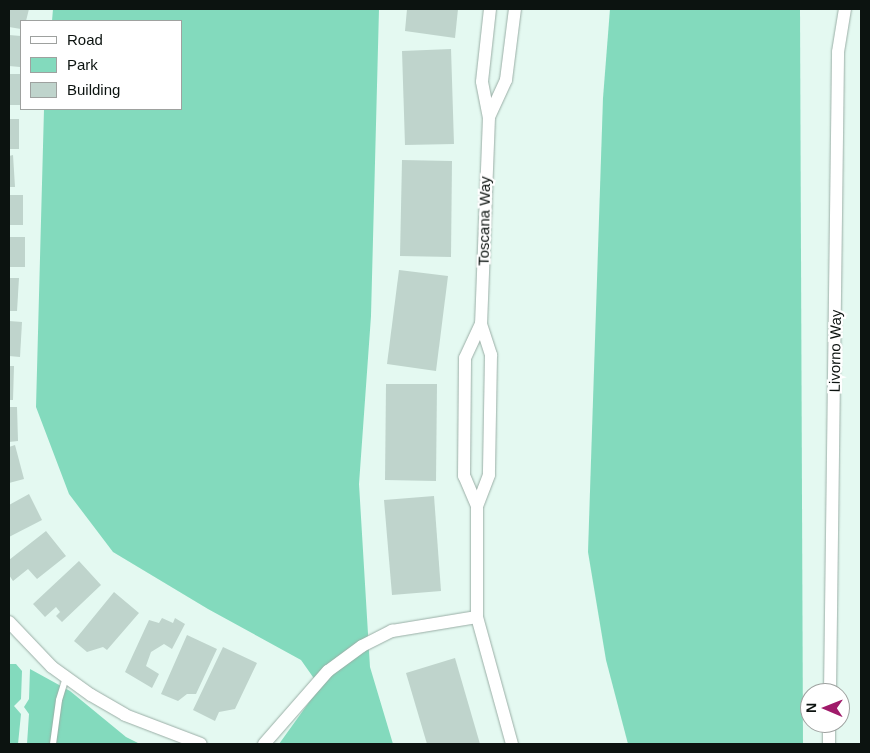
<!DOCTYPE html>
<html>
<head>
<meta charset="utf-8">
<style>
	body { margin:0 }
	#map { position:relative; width:870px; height:753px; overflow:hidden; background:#e4f9f1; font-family:Helvetica,sans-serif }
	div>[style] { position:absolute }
	.green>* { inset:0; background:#83dabd }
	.building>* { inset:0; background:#bfd4cc }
	.roads { filter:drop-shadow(0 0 1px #9aaea6) drop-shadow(0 0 1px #9aaea6) }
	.lane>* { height:6px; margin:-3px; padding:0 3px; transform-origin:3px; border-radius:3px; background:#fff }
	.street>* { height:12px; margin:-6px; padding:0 6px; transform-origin:6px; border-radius:6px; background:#fff }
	span { translate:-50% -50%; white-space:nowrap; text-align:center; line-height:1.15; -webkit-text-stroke:4.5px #fff; paint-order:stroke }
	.street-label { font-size:15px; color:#0c1310 }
	.frame { position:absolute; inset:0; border:10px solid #0c1310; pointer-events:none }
	.legend { position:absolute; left:20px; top:20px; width:162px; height:90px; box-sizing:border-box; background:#fff; border:1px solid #9ea19f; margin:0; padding:6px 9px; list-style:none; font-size:15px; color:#0c1310 }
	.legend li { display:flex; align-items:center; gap:10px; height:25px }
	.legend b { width:25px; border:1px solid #9ea19f }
	.north { position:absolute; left:800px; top:683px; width:50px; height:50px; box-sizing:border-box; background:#fff; border:1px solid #9ea19f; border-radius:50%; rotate:271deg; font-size:14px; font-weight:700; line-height:20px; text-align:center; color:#0c1310 }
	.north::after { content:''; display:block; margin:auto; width:18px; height:22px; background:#a01b6a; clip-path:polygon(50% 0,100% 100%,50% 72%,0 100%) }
</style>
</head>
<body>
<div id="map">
	<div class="green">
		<div style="clip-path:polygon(53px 9px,379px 9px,371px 316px,359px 484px,370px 667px,393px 744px,279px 744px,320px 687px,301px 660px,208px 609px,113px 552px,69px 494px,36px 407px,44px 109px,181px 109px,181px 21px,52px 21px)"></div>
		<div style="clip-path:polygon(610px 9px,800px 9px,803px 744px,628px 744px,606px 660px,588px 552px,603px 98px)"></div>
		<div style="clip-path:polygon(9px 664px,16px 664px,22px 671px,21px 699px,14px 706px,21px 714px,18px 744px,9px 744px)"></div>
		<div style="clip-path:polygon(30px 669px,70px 691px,126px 737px,140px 744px,27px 744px,29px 714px,24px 707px,29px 699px)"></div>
	</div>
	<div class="building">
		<div style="clip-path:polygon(9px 9px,29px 9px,26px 21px,21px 21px,21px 29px,9px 27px)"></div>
		<div style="clip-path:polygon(407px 9px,458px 9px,455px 38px,405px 31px)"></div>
		<div style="clip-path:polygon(9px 35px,21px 36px,20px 67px,9px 66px)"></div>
		<div style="clip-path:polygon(451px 49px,454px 144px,405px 145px,402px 51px)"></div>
		<div style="clip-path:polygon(9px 74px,20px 74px,20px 105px,9px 105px)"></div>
		<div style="clip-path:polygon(9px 119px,19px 119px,19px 149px,9px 149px)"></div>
		<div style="clip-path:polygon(13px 155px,15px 187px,9px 187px,9px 156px)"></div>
		<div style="clip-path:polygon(402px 160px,452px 161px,451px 257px,400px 256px)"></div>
		<div style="clip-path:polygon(9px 195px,23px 195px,23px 225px,9px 225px)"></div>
		<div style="clip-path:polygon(9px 237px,25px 237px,25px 267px,9px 267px)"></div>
		<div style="clip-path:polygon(399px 270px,448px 276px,436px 371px,387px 364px)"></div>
		<div style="clip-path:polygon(9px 278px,19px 278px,17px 311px,9px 311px)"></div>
		<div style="clip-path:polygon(9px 321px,22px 322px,20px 357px,9px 356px)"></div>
		<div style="clip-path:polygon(9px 366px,14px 366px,13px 400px,9px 400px)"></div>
		<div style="clip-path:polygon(386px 384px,437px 384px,436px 481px,385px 480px)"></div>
		<div style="clip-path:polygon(9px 407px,17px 407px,18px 441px,9px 442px)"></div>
		<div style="clip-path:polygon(15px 445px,24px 479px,9px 483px,9px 447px)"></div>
		<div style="clip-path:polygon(29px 494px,42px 520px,9px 537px,9px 505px)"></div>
		<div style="clip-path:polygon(434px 496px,441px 591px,392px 595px,384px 500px)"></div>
		<div style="clip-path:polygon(46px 531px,66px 556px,37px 579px,28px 569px,13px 581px,9px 575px,9px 560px)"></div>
		<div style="clip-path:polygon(79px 561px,101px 585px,62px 622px,56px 616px,60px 612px,56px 607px,45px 617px,33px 604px)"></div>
		<div style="clip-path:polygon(114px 592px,139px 613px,107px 650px,103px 647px,87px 652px,74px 641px)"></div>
		<div style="clip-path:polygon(162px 618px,173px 623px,175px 618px,185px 624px,172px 649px,164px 644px,151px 652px,146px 666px,159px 674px,152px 688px,125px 672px,149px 620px,159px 623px)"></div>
		<div style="clip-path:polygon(187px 635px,217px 649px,196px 694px,187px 694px,178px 701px,161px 694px)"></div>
		<div style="clip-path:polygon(223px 647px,257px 663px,235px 709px,219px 712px,215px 721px,193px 710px)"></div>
		<div style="clip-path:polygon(455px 658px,480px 744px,427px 744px,406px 673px)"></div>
	</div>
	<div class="roads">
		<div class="lane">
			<div style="left:53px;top:744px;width:44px;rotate:-82.2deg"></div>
			<div style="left:59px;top:700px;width:24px;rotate:-73deg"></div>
		</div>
		<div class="street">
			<div style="left:490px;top:9px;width:73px;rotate:96.3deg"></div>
			<div style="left:482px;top:82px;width:36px;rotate:79deg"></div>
			<div style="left:489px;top:117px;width:207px;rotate:92.2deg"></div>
			<div style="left:481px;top:324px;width:33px;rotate:72deg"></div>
			<div style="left:491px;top:355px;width:120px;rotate:91deg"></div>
			<div style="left:489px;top:475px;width:33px;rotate:111deg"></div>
			<div style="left:477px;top:506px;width:111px;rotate:90deg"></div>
			<div style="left:477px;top:617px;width:132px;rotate:74.6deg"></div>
			<div style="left:489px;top:117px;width:41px;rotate:-65.3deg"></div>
			<div style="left:506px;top:80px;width:72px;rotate:-82.8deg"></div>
			<div style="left:477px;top:506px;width:33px;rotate:-113deg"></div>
			<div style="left:464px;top:476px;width:118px;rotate:-89.5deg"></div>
			<div style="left:465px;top:358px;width:38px;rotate:-65deg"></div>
			<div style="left:9px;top:622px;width:62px;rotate:46.3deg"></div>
			<div style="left:52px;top:667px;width:48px;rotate:35.7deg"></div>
			<div style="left:91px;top:695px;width:39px;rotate:30deg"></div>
			<div style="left:125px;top:715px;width:81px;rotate:20.9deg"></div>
			<div style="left:830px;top:693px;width:641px;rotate:-89.28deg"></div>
			<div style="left:838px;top:52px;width:44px;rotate:-80.8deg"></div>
			<div style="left:264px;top:744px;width:97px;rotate:-48.8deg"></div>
			<div style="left:328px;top:671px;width:42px;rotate:-36.3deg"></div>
			<div style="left:362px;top:646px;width:34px;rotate:-27deg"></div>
			<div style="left:392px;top:631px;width:86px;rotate:-9.4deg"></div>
			<div style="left:829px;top:744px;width:21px;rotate:-90deg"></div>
		</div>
	</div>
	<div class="street-label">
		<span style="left:484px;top:221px;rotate:-89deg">Toscana Way</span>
		<span style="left:835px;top:351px;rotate:-89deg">Livorno Way</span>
	</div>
	<div class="frame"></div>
	<ul class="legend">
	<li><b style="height:6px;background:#fff"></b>Road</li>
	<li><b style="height:14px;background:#83dabd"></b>Park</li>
	<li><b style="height:14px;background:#bfd4cc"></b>Building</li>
	</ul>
	<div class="north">N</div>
</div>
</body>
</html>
